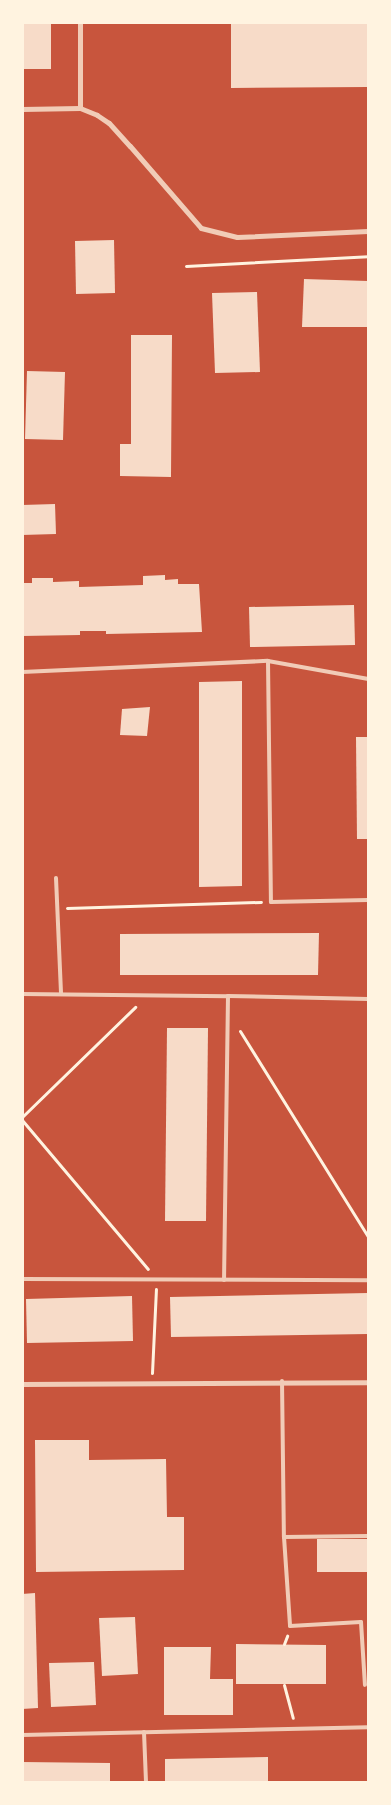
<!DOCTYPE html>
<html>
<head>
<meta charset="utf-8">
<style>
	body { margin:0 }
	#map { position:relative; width:391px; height:1805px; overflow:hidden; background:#c8553d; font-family:"DM Sans",sans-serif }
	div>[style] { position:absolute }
	.building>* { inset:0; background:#f7dbc8 }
	.path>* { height:3px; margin:-1.5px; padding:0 1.5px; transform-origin:1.5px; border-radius:1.5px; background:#fff3e0 }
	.service>* { height:4px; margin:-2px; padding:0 2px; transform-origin:2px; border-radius:2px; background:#f1ccb7 }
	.minor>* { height:5px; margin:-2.5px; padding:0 2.5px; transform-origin:2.5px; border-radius:2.5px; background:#f1ccb7 }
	span { translate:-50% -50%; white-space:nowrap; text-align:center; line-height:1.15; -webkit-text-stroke:5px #fff3e0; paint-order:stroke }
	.frame { position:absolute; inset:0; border:24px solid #fff3e0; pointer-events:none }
</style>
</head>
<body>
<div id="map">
	<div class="building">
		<div style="clip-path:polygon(22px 22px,51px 22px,51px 69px,22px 69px)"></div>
		<div style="clip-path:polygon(231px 22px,368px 22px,368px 87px,231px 88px)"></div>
		<div style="clip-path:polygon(114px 240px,115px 293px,76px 294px,75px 241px)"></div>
		<div style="clip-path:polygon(304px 279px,368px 281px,368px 327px,302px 327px)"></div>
		<div style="clip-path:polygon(257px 292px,260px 372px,215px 373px,212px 293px)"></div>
		<div style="clip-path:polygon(131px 335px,172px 335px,171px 477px,120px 476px,120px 444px,131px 444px)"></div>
		<div style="clip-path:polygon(27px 371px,65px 372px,63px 440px,25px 439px)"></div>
		<div style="clip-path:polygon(55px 504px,56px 534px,22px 535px,22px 505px)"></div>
		<div style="clip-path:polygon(165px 575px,165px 580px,178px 579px,178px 584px,199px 584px,202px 632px,106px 634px,106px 631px,80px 631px,80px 635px,22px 636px,22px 583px,32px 583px,32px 578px,53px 578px,53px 582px,79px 581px,79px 587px,143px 585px,143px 576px)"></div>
		<div style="clip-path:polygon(354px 605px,355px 645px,250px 647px,249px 607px)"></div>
		<div style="clip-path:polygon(242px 681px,242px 886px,199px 887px,199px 682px)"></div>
		<div style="clip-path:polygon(150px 707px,147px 736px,120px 735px,122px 709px)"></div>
		<div style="clip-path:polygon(356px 737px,368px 737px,368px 839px,357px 839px)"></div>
		<div style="clip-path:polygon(319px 933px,318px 975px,120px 975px,120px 934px)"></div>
		<div style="clip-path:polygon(167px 1028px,208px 1028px,206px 1221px,165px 1221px)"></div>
		<div style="clip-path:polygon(368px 1293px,368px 1334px,171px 1337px,170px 1297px)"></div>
		<div style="clip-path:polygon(132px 1296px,133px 1341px,27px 1343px,26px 1299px)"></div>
		<div style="clip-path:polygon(35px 1440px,89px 1440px,89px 1460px,166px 1459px,167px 1517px,184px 1517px,184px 1570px,36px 1572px)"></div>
		<div style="clip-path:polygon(317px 1539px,368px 1539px,368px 1572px,317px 1572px)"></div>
		<div style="clip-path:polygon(35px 1593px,38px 1708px,22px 1709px,22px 1594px)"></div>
		<div style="clip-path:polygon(135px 1617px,138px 1674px,102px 1676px,99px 1618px)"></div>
		<div style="clip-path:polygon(236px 1644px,326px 1645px,326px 1684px,236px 1684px)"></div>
		<div style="clip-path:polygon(164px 1647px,211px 1647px,210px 1679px,233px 1679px,233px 1715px,164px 1715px)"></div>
		<div style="clip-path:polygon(94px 1662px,96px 1705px,51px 1707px,49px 1663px)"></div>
		<div style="clip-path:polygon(268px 1757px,268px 1782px,165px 1782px,165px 1759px)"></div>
		<div style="clip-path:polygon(22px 1762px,110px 1763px,110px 1782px,22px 1782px)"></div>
	</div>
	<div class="path">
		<div style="left:186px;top:266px;width:182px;rotate:-3.1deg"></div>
		<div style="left:67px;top:908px;width:194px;rotate:-1.8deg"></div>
		<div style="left:240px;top:1031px;width:243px;rotate:58.1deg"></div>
		<div style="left:22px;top:1117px;width:158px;rotate:-44.2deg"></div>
		<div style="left:22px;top:1120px;width:195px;rotate:49.8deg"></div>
		<div style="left:152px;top:1373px;width:84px;rotate:-87.3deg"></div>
		<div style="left:284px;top:1644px;width:9px;rotate:-69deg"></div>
		<div style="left:284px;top:1685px;width:34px;rotate:75deg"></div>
	</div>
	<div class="service">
		<div style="left:268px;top:661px;width:102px;rotate:10.2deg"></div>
		<div style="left:22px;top:672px;width:246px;rotate:-2.6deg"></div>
		<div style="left:268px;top:661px;width:241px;rotate:89.3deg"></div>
		<div style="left:271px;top:902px;width:97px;rotate:-1.2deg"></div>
		<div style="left:56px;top:878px;width:116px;rotate:87.5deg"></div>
		<div style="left:22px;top:994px;width:206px;rotate:0.6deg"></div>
		<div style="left:228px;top:996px;width:284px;rotate:90.8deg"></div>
		<div style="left:228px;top:996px;width:140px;rotate:1.2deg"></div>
		<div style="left:22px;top:1279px;width:346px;rotate:0.2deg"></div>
		<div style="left:282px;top:1381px;width:156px;rotate:89.3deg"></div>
		<div style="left:284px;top:1537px;width:84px;rotate:-0.7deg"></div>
		<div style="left:284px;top:1537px;width:89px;rotate:86.1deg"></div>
		<div style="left:290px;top:1626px;width:71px;rotate:-3.2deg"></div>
		<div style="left:361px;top:1622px;width:63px;rotate:86.4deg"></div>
		<div style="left:144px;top:1732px;width:50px;rotate:87.7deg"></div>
		<div style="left:22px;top:1735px;width:346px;rotate:-1.3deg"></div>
	</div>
	<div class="minor">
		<div style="left:80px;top:22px;width:86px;rotate:90deg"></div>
		<div style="left:22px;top:109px;width:58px;rotate:-1deg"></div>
		<div style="left:80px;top:108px;width:18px;rotate:22deg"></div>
		<div style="left:97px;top:115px;width:14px;rotate:34deg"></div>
		<div style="left:109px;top:123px;width:31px;rotate:48deg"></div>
		<div style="left:130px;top:146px;width:108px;rotate:49.1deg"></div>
		<div style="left:201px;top:228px;width:37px;rotate:14deg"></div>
		<div style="left:237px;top:237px;width:131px;rotate:-2.6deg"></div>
		<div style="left:22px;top:1384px;width:346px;rotate:-0.3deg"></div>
	</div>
	<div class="frame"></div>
</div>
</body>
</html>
